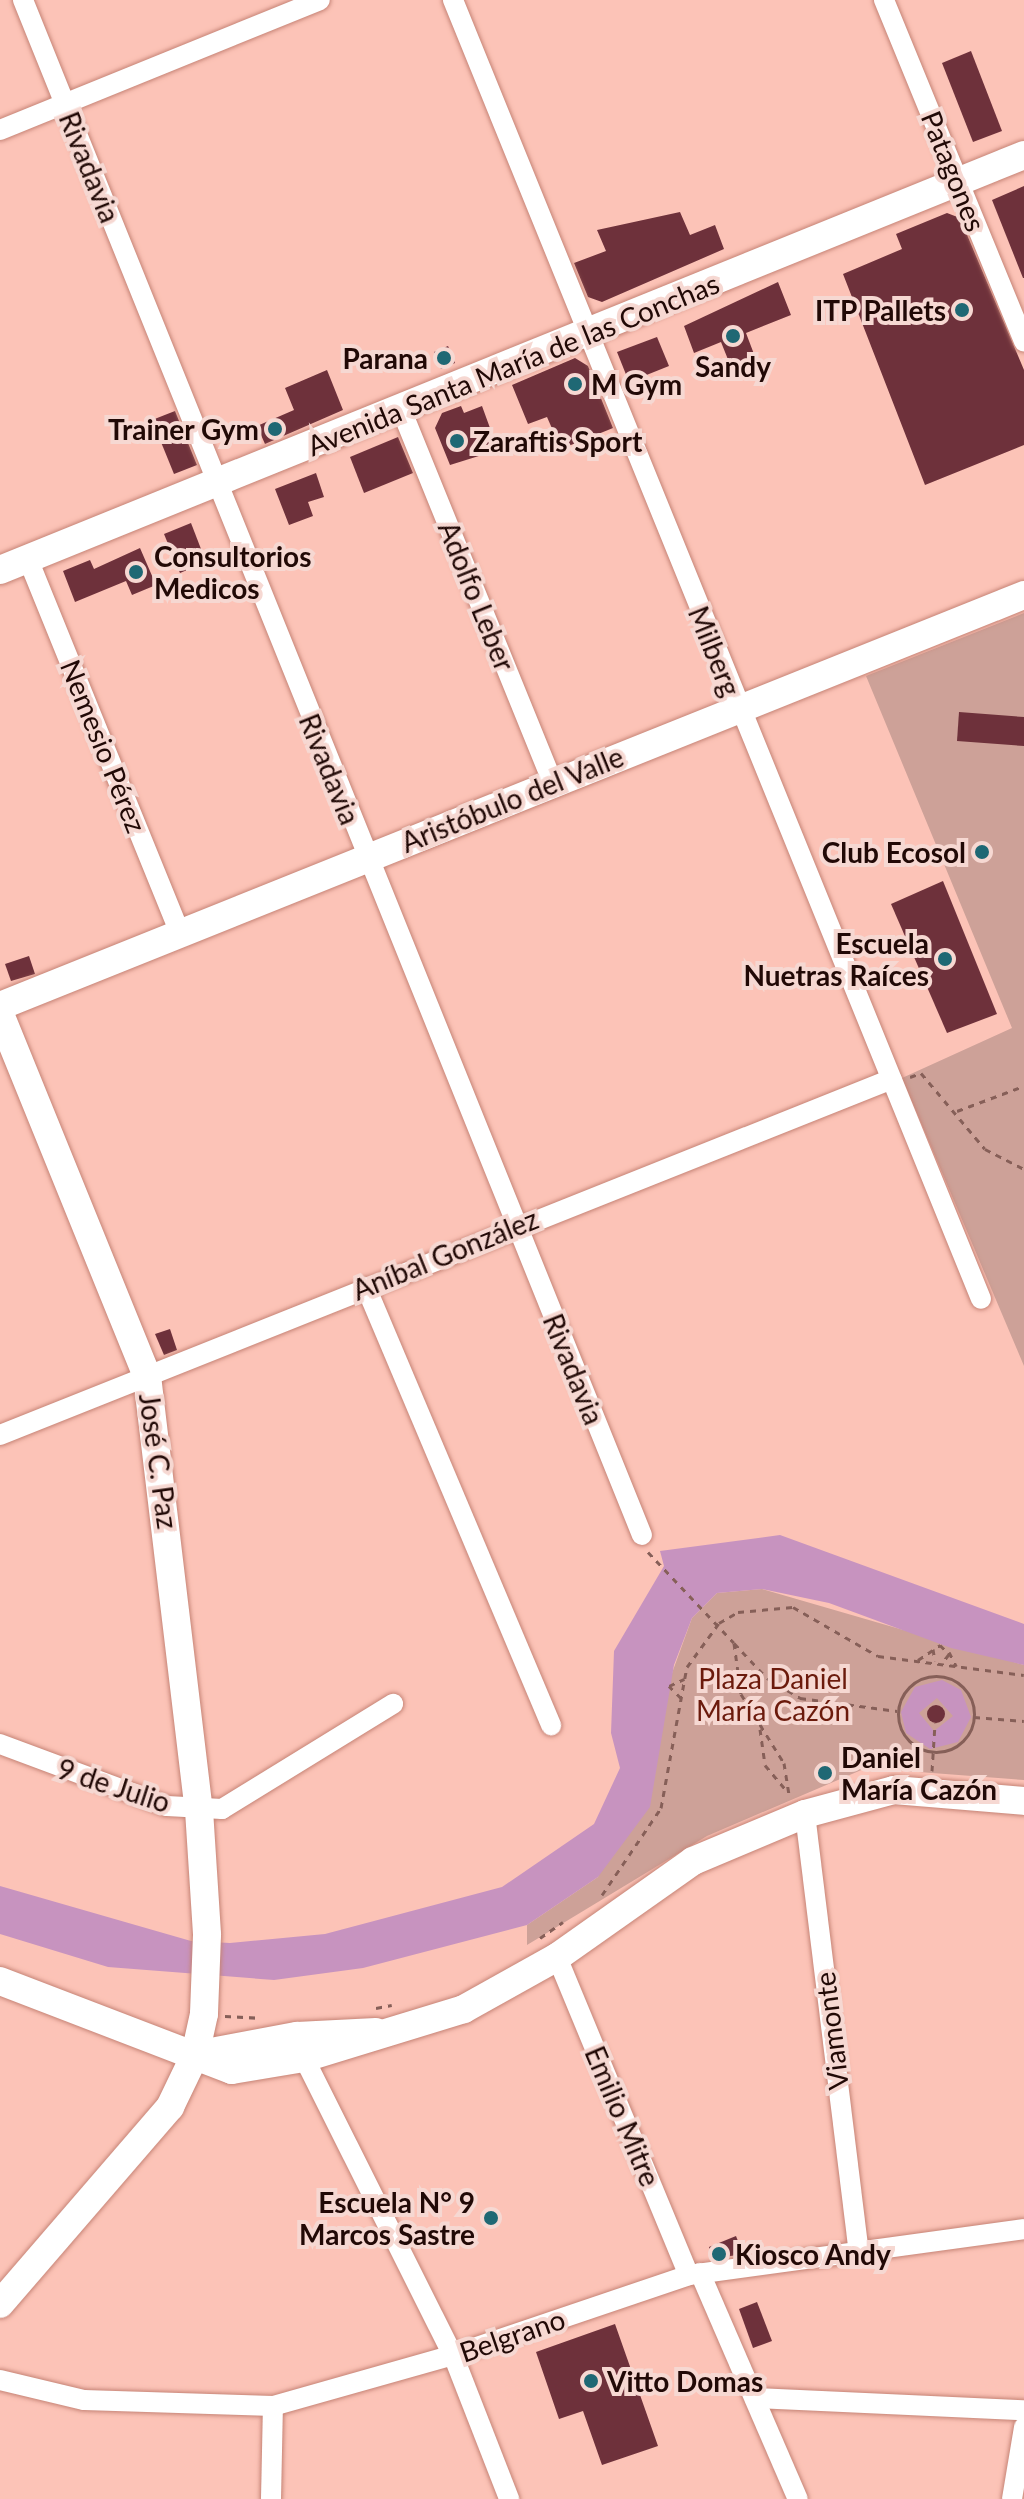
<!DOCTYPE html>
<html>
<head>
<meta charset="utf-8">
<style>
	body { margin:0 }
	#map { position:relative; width:1024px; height:2499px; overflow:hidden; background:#fcc3b7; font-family:Lato,sans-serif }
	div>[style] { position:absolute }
	.green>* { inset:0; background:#cda198 }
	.water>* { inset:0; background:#c793bf }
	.building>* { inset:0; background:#6e313b }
	.round { border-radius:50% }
	.path>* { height:3px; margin-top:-1.5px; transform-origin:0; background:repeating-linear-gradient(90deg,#865f58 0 6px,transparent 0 12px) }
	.path>.ring { margin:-1.5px; padding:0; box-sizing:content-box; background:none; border:3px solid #865f58; border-radius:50% }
	.roads { filter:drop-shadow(0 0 2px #c68476) drop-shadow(0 0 2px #c68476) }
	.street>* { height:20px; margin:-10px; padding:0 10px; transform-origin:10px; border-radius:10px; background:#fff }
	.secondary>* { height:28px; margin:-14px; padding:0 14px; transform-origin:14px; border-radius:14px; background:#fff }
	.dots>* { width:22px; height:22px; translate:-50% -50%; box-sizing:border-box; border:4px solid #f6d8d2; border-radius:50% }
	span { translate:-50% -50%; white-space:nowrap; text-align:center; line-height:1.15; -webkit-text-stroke:8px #f6d8d2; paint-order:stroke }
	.street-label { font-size:28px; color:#210906 }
	.poi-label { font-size:28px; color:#210906; font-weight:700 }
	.right { translate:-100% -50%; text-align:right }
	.left { translate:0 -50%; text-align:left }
	.park-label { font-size:28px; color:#6b1a0c }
</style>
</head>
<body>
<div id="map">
	<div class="green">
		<div style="clip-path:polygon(1024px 613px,1024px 1366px,902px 1078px,1012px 1028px,866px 676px)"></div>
		<div style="clip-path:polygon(762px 1589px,1024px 1665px,1024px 1780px,866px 1768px,707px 1836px,527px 1945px,527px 1925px,598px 1877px,692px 1618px,717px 1593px)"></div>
	</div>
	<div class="water">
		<div style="clip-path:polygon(780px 1535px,1024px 1624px,1024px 1665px,951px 1648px,829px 1603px,762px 1589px,717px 1593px,692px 1618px,674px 1665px,650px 1807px,598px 1877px,527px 1925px,363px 1968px,274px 1980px,108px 1967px,0 1934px,0 1886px,191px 1941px,230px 1943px,325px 1934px,502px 1887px,594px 1824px,620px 1768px,611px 1733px,614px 1651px,664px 1566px,660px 1551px)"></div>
		<div style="clip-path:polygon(evenodd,942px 1680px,961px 1690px,971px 1717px,958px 1742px,930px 1749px,906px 1733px,901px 1712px,915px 1687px,942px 1680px,937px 1698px,953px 1716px,934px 1731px,919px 1713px,937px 1698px)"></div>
	</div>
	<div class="building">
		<div style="clip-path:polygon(971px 51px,1002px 131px,973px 142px,942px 63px)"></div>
		<div style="clip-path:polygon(1024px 186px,1024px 278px,1023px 278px,992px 200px)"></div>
		<div style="clip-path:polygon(680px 212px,690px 235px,715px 225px,724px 249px,602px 302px,588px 297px,574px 263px,606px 251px,597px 230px)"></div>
		<div style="clip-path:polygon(947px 213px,960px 218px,1024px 370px,1024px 445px,925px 485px,843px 274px,902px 249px,896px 234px)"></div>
		<div style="clip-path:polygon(778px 282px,791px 315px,746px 333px,757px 362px,733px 372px,721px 342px,694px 353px,684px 326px)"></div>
		<div style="clip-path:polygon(657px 337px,669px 366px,629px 382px,617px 352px)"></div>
		<div style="clip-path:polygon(448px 346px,455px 363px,441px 369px,434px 352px)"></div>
		<div style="clip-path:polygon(575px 358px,588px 366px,613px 428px,561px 449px,547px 417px,528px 424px,512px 385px)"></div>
		<div style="clip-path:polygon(327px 370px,343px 410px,265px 444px,257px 426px,294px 410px,285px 388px)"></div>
		<div style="clip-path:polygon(461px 406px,464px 413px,482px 406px,498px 450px,450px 465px,435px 428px,442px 413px)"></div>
		<div style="clip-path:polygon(175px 411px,197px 465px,174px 474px,152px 420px)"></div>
		<div style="clip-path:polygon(398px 437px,413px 473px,364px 493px,350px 457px)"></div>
		<div style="clip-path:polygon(316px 473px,324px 497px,308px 502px,313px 516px,289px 525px,275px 489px)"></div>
		<div style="clip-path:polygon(191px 523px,206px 562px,180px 573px,164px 534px)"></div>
		<div style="clip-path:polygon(140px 548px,156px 585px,132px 595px,126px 581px,75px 602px,63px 571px,90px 560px,94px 569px)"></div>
		<div style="clip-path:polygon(959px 712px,1024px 717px,1024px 746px,957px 741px)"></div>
		<div style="clip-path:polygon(943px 881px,997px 1014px,947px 1033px,891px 904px)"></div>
		<div style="clip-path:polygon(29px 956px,35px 974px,11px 981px,5px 964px)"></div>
		<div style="clip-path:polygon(170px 1329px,177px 1350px,164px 1355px,155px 1334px)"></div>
		<div class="round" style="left:927px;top:1705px;width:18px;height:18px"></div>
		<div style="clip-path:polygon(736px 2236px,743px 2254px,713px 2259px,709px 2247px)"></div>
		<div style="clip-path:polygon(757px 2302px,772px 2341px,753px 2348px,739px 2309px)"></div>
		<div style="clip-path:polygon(615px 2324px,658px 2446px,602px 2465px,583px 2411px,559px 2419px,536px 2352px)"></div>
	</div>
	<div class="path">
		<div style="left:910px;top:1077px;width:12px;rotate:-20deg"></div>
		<div style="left:921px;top:1073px;width:99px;rotate:49.9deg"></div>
		<div style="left:985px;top:1149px;width:44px;rotate:27.1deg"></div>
		<div style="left:957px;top:1111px;width:72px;rotate:-20.5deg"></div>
		<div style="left:648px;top:1552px;width:125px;rotate:46.6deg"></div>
		<div style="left:734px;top:1643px;width:51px;rotate:82.2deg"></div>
		<div style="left:741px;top:1694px;width:81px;rotate:58.1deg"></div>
		<div style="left:784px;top:1763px;width:33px;rotate:81deg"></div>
		<div style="left:734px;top:1643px;width:48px;rotate:46.7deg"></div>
		<div style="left:767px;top:1678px;width:39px;rotate:31deg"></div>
		<div style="left:800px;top:1698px;width:98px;rotate:7.6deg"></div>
		<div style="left:933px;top:1649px;width:12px;rotate:81deg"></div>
		<div style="left:949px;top:1652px;width:16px;rotate:63deg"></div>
		<div style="left:918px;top:1660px;width:27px;rotate:-34deg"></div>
		<div style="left:940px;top:1645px;width:13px;rotate:45deg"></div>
		<div style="left:949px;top:1654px;width:10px;rotate:127deg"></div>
		<div class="ring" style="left:898px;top:1676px;width:73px;height:73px"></div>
		<div style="left:681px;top:1698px;width:17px;rotate:-135deg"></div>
		<div style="left:669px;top:1686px;width:17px;rotate:-25deg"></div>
		<div style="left:974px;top:1717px;width:50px;rotate:4.6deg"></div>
		<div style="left:760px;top:1729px;width:36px;rotate:82deg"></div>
		<div style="left:765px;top:1765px;width:33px;rotate:50deg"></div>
		<div style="left:932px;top:1771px;width:48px;rotate:-86.4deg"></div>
		<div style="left:602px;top:1895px;width:105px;rotate:-55.9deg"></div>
		<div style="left:661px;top:1808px;width:143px;rotate:-79.6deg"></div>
		<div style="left:687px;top:1667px;width:54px;rotate:-54deg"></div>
		<div style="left:719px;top:1623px;width:22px;rotate:-30deg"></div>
		<div style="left:738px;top:1612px;width:55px;rotate:-5.2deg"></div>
		<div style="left:793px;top:1607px;width:98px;rotate:30deg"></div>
		<div style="left:878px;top:1656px;width:147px;rotate:7.4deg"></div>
		<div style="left:540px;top:1938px;width:28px;rotate:-35deg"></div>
		<div style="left:376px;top:2008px;width:16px;rotate:-11deg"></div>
		<div style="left:225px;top:2016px;width:36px;rotate:3deg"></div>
	</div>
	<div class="roads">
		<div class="street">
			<div style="left:23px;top:0;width:1655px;rotate:68.04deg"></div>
			<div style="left:453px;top:0;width:1402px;rotate:67.88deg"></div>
			<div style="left:884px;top:0;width:369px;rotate:67.7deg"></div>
			<div style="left:0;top:130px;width:345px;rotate:-22.1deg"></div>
			<div style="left:401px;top:409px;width:404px;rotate:67.9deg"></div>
			<div style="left:28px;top:559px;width:404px;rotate:67.9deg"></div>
			<div style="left:366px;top:1287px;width:476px;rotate:67.1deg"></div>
			<div style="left:0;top:1435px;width:960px;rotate:-21.76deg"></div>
			<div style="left:0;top:1744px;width:178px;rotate:20.4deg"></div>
			<div style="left:167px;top:1806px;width:55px;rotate:3.1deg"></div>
			<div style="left:222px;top:1809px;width:201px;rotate:-31.6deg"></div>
			<div style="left:805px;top:1814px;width:436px;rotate:83deg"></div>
			<div style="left:557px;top:1957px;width:344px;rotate:67.5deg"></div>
			<div style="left:304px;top:2058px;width:332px;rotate:63.4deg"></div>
			<div style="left:453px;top:2355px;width:155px;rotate:68.7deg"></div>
			<div style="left:700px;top:2273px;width:246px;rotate:66.6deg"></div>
			<div style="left:0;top:2380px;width:86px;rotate:13.4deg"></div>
			<div style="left:84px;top:2400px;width:189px;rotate:1.8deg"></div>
			<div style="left:273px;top:2406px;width:187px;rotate:-15.8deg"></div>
			<div style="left:453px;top:2355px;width:249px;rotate:-18.7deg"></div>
			<div style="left:689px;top:2275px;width:338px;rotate:-7.8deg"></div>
			<div style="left:755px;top:2398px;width:269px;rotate:2.6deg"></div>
			<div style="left:271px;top:2499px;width:93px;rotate:-88.8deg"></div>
			<div style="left:1012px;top:2499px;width:73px;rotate:-80.5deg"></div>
		</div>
		<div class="secondary">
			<div style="left:0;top:570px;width:1105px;rotate:-22.06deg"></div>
			<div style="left:0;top:1006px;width:1103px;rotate:-21.87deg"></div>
			<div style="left:0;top:1014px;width:391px;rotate:67.9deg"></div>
			<div style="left:147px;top:1376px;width:437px;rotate:83.2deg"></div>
			<div style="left:199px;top:1810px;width:125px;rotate:86.3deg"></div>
			<div style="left:207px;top:1935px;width:79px;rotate:92.2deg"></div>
			<div style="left:204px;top:2014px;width:42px;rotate:102.4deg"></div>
			<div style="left:195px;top:2055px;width:58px;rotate:115.7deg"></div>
			<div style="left:170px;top:2107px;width:260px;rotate:130.8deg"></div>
			<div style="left:0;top:1981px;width:248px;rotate:21deg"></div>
			<div style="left:232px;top:2070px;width:73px;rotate:-9.5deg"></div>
			<div style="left:304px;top:2058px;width:167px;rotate:-17deg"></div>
			<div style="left:464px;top:2009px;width:107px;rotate:-29.2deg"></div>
			<div style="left:557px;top:1957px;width:166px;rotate:-35.2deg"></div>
			<div style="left:693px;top:1861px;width:121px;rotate:-22.8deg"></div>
			<div style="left:805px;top:1814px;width:92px;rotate:-15.1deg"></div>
			<div style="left:894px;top:1790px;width:130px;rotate:4.8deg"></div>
			<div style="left:195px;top:2055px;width:104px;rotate:-10.6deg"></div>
			<div style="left:297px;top:2036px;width:79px;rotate:-2.9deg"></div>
		</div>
	</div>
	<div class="dots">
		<div style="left:962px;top:310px;background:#1f6874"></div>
		<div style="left:733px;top:336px;background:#1f6874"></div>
		<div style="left:444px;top:358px;background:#1f6874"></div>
		<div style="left:575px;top:384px;background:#1f6874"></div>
		<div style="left:275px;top:429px;background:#1f6874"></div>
		<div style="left:457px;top:441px;background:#1f6874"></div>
		<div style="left:136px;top:572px;background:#1f6874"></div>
		<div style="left:982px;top:852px;background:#1f6874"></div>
		<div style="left:945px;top:959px;background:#1f6874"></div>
		<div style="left:825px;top:1773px;background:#1f6874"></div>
		<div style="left:491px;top:2218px;background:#1f6874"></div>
		<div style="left:719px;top:2254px;background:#1f6874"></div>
		<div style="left:591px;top:2381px;background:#1f6874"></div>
	</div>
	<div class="street-label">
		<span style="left:90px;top:167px;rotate:68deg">Rivadavia</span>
		<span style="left:954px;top:171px;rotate:68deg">Patagones</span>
		<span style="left:513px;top:364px;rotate:-22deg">Avenida Santa María de las Conchas</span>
		<span style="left:477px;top:596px;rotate:68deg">Adolfo Leber</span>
		<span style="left:715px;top:651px;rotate:68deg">Milberg</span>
		<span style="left:104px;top:746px;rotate:68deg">Nemesio Pérez</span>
		<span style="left:330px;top:769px;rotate:68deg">Rivadavia</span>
		<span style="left:512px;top:799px;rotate:-22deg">Aristóbulo del Valle</span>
		<span style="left:445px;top:1254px;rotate:-22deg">Aníbal González</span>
		<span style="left:574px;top:1369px;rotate:68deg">Rivadavia</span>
		<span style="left:159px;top:1461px;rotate:82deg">José C. Paz</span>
		<span style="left:114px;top:1785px;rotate:18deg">9 de Julio</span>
		<span style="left:831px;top:2031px;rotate:-97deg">Viamonte</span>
		<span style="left:623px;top:2116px;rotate:67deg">Emilio Mitre</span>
		<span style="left:512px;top:2335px;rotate:-19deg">Belgrano</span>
	</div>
	<div class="poi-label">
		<span class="right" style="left:946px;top:310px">ITP Pallets</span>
		<span class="right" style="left:428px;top:358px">Parana</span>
		<span style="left:733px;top:366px">Sandy</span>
		<span class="left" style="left:591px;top:384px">M Gym</span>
		<span class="right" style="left:259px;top:429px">Trainer Gym</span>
		<span class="left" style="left:473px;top:441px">Zaraftis Sport</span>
		<span class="left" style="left:154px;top:572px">Consultorios<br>Medicos</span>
		<span class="right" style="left:966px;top:852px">Club Ecosol</span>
		<span class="right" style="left:929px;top:959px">Escuela<br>Nuetras Raíces</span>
		<span class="left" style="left:841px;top:1773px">Daniel<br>María Cazón</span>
		<span class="right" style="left:475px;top:2218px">Escuela N° 9<br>Marcos Sastre</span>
		<span class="left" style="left:735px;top:2254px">Kiosco Andy</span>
		<span class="left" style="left:607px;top:2381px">Vitto Domas</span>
	</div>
	<div class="park-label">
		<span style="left:773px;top:1694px">Plaza Daniel<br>María Cazón</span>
	</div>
</div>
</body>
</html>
